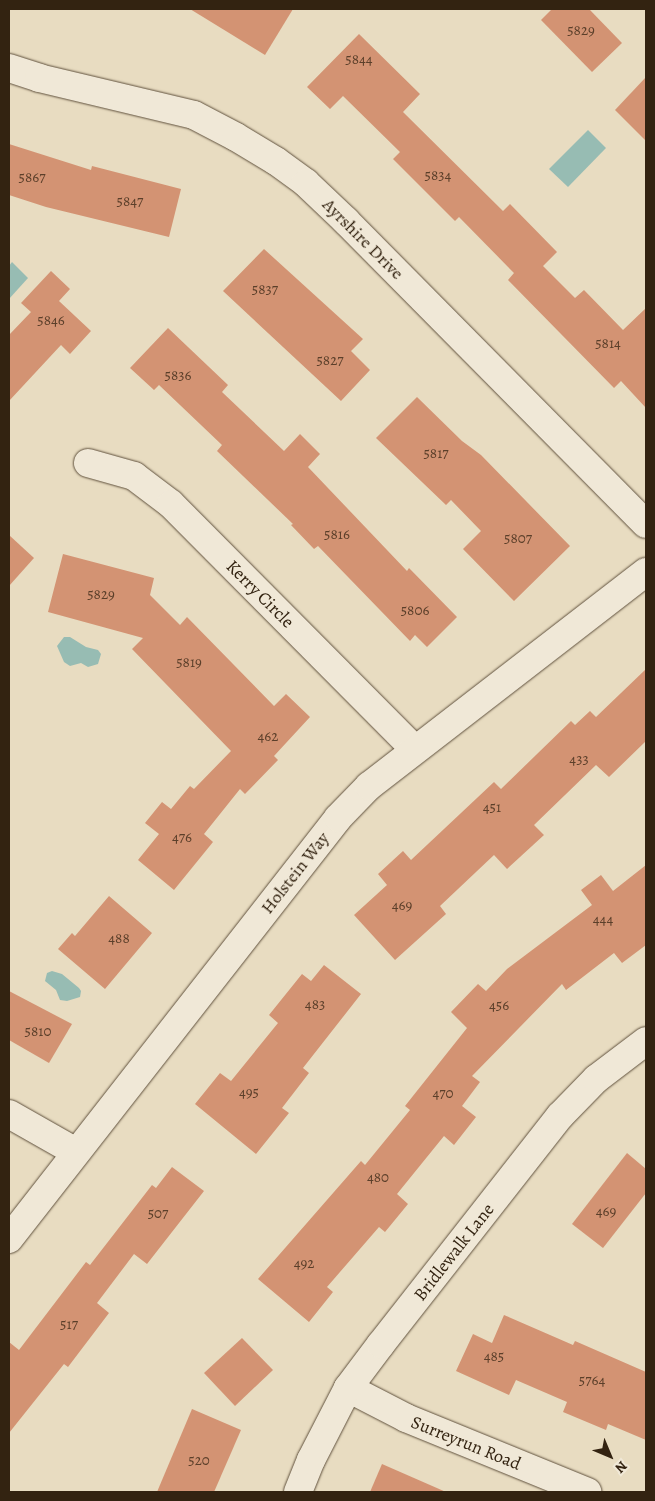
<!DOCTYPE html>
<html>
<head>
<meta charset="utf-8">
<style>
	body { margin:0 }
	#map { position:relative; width:655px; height:1501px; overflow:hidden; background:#e8dcc1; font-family:Alegreya,serif }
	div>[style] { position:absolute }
	.water>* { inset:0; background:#97bcb3 }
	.building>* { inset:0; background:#d39373 }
	.roads { filter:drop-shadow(0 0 1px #60513d) drop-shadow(0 0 1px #60513d) }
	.minor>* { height:28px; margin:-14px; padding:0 14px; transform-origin:14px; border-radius:14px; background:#f0e8d7 }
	span { translate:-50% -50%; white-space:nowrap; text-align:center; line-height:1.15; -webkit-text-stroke:4px #f0e8d7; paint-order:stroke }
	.number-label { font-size:15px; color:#5b3f2a }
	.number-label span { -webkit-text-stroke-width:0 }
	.street-label { font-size:18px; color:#332311 }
	.frame { position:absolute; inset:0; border:10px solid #332311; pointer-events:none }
	.north { position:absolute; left:585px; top:1431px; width:50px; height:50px; -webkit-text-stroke:4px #f0e8d7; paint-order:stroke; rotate:135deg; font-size:14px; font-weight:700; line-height:20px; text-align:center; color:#332311 }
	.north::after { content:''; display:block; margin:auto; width:18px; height:22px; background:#332311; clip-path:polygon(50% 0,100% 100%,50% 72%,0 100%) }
</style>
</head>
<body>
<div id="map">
	<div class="water">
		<div style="clip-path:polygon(588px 130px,606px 148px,568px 187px,549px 169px)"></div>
		<div style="clip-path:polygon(12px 262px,28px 278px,9px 299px,9px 266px)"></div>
		<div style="clip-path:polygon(64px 637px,70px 637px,86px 647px,98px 650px,101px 654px,98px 664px,88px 667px,81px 663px,70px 666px,64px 662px,57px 646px)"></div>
		<div style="clip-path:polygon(52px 971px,62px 974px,79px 988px,81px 991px,80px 997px,67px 1001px,60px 1000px,56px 990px,45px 981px,47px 973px)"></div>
	</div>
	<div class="building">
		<div style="clip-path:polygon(190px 9px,293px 9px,265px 55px)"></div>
		<div style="clip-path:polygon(552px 9px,589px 9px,622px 43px,592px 72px,541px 20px)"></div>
		<div style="clip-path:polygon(359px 34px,420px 94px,403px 112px,503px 211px,510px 204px,557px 252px,543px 266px,575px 298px,584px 290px,623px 330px,646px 308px,646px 408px,621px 381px,614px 388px,508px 280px,514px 273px,459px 217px,455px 221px,393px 159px,400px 152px,343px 96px,330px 109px,307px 87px)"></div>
		<div style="clip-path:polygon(646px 77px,646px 141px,615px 110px)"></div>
		<div style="clip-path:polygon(9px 144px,91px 170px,92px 166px,181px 189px,169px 237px,46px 207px,9px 195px)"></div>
		<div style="clip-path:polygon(264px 249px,363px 339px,351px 351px,370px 370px,341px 401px,223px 291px)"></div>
		<div style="clip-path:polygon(51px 271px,70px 289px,59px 301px,91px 331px,70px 354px,61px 345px,9px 401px,9px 335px,31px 312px,21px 303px)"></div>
		<div style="clip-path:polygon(168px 328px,228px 385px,222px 392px,284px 451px,300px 434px,320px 454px,308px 467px,407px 571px,409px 568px,457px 617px,427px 647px,415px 635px,410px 641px,318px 546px,314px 549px,291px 525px,293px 524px,217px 451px,222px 445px,159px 385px,154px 390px,130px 368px)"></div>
		<div style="clip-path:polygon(417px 397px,462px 441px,481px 455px,570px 546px,514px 601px,463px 549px,481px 531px,451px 500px,446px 505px,376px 438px)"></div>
		<div style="clip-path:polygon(9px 535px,34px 558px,9px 586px)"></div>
		<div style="clip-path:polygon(63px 554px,154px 578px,150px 595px,180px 625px,187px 617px,274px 706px,286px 694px,310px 717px,274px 756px,278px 760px,245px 794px,240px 789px,204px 834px,213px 842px,174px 890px,138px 860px,159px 834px,145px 823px,162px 802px,171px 809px,190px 786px,194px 789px,231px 751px,132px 649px,143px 638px,48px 612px)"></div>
		<div style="clip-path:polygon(646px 669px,646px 741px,609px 777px,596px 765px,534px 825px,544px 835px,507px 869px,494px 855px,440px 906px,446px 914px,395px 960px,354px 915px,387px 885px,378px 874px,403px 851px,411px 860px,494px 782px,501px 789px,571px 721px,575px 725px,590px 711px,596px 717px)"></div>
		<div style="clip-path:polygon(646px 865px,646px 945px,622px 963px,614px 953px,566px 990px,562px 984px,472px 1076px,480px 1082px,462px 1106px,476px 1117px,454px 1145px,444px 1136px,397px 1194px,408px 1204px,385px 1232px,379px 1227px,327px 1287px,333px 1292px,309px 1322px,258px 1279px,361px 1161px,365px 1165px,410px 1110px,405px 1106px,467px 1028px,451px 1012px,478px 984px,486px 991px,507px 969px,592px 905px,581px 890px,601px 875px,613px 891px)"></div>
		<div style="clip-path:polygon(109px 896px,152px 933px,105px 989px,58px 949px,72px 933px,75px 936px)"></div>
		<div style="clip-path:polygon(324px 965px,361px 994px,303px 1068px,309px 1073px,282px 1108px,289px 1113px,256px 1154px,195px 1104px,220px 1073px,231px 1081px,278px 1023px,269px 1015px,302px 974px,311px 981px)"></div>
		<div style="clip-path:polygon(9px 991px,72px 1024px,49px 1063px,9px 1040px)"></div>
		<div style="clip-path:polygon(627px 1153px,646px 1169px,646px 1193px,603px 1248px,572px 1224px)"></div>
		<div style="clip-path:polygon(172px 1167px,204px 1191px,147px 1264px,134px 1254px,97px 1303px,109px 1313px,68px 1367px,64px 1364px,9px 1433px,9px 1342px,19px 1350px,86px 1262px,90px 1265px,152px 1185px,156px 1188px)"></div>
		<div style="clip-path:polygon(504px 1315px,573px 1345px,575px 1341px,646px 1372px,646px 1440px,608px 1424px,606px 1430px,563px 1412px,567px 1402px,516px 1380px,509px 1395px,456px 1371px,473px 1334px,492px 1343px)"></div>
		<div style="clip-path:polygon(242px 1338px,273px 1370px,235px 1406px,204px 1373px)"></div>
		<div style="clip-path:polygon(192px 1409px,241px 1430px,214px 1492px,157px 1492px)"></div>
		<div style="clip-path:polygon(382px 1464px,446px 1492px,370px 1492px)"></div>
	</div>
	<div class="roads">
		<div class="minor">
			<div style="left:9px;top:68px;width:32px;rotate:18deg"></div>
			<div style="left:39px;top:78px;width:159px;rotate:13.4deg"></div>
			<div style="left:194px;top:115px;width:47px;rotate:27.6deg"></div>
			<div style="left:236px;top:137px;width:47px;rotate:31deg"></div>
			<div style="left:276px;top:161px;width:37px;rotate:36deg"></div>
			<div style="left:306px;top:183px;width:55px;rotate:43.5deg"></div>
			<div style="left:346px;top:221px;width:426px;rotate:45.3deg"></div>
			<div style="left:88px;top:463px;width:48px;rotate:15.8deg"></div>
			<div style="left:134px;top:476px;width:46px;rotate:37.1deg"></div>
			<div style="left:171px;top:504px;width:346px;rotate:45.2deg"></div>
			<div style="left:9px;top:1114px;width:77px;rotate:29.6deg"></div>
			<div style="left:9px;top:1239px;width:534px;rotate:-51.99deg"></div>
			<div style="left:338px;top:818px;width:45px;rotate:-45.9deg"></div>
			<div style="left:369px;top:786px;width:350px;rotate:-37.7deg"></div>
			<div style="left:348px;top:1388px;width:65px;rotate:27.3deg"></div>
			<div style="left:406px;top:1418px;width:196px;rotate:22.2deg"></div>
			<div style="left:298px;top:1492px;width:35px;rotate:-68deg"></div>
			<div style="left:311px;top:1460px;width:81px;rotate:-62.8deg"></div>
			<div style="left:348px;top:1388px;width:55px;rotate:-53.1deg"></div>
			<div style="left:381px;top:1344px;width:290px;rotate:-51.9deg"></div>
			<div style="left:560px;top:1116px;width:52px;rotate:-45.8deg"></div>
			<div style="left:596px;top:1079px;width:63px;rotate:-37.2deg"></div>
		</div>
	</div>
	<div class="number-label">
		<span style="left:581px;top:31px">5829</span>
		<span style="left:359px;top:60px">5844</span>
		<span style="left:438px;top:176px">5834</span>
		<span style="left:32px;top:178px">5867</span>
		<span style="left:130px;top:202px">5847</span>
		<span style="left:265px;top:290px">5837</span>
		<span style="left:51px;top:321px">5846</span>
		<span style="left:608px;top:344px">5814</span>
		<span style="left:330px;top:361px">5827</span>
		<span style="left:178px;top:376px">5836</span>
		<span style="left:436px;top:454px">5817</span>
		<span style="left:337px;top:535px">5816</span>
		<span style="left:518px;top:539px">5807</span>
		<span style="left:101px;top:595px">5829</span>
		<span style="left:415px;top:611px">5806</span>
		<span style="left:189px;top:663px">5819</span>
		<span style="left:268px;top:737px">462</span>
		<span style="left:579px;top:760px">433</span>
		<span style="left:492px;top:808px">451</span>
		<span style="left:182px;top:838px">476</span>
		<span style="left:402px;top:906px">469</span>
		<span style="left:603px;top:920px">444</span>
		<span style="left:119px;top:939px">488</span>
		<span style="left:315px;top:1005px">483</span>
		<span style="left:499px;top:1006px">456</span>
		<span style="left:38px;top:1032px">5810</span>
		<span style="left:249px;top:1093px">495</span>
		<span style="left:443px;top:1094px">470</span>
		<span style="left:378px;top:1178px">480</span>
		<span style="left:606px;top:1212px">469</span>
		<span style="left:158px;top:1214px">507</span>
		<span style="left:304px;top:1264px">492</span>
		<span style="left:69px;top:1325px">517</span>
		<span style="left:494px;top:1357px">485</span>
		<span style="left:592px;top:1381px">5764</span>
		<span style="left:199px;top:1461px">520</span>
	</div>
	<div class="street-label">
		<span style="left:363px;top:239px;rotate:45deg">Ayrshire Drive</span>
		<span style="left:260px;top:594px;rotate:45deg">Kerry Circle</span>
		<span style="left:295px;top:873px;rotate:-52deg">Holstein Way</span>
		<span style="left:454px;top:1252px;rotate:-52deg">Bridlewalk Lane</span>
		<span style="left:466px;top:1443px;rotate:22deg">Surreyrun Road</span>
	</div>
	<div class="frame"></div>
	<div class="north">N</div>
</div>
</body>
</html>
